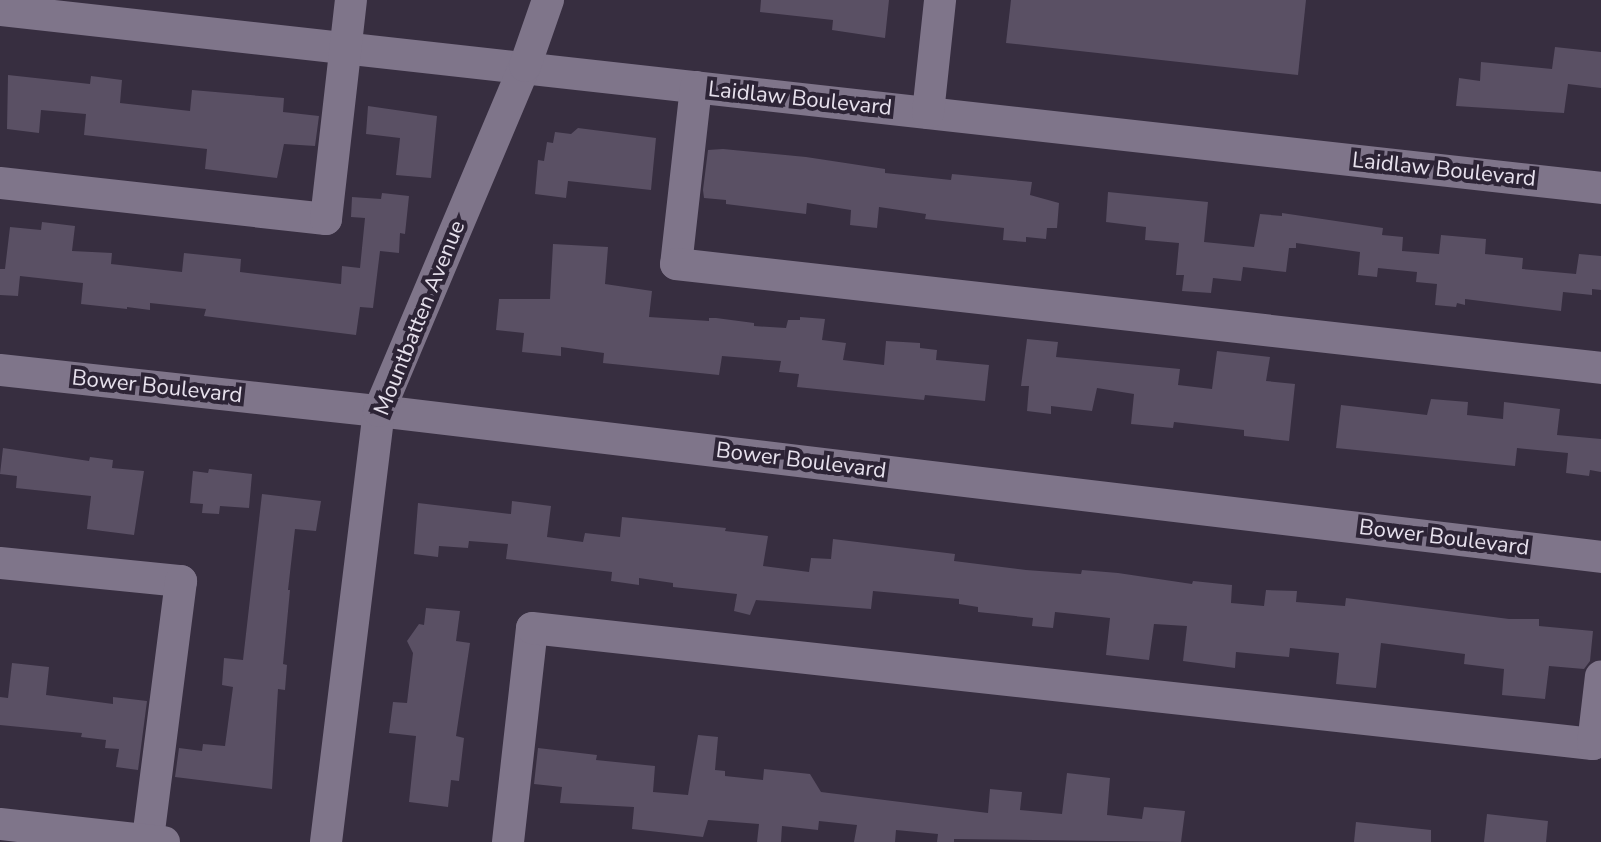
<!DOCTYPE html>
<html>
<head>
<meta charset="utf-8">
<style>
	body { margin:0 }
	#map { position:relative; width:1601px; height:842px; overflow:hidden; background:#372e40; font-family:"Nunito Sans",sans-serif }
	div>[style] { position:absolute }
	.building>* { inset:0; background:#5a5064 }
	.minor>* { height:32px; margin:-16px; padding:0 16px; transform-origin:16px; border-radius:16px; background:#7f758a }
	span { translate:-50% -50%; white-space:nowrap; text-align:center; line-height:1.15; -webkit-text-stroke:8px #2d2436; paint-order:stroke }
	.street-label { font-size:22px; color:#e7e1ed }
</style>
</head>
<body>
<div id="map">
	<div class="building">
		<div style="clip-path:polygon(761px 0,889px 0,885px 38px,832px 30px,833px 20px,760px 12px)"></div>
		<div style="clip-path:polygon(1011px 0,1306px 0,1298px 75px,1006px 43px)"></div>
		<div style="clip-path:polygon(1555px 47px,1601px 52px,1601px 88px,1568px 84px,1564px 113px,1456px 106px,1459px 78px,1480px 81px,1481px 62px,1552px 69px)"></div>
		<div style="clip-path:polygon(8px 75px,90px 84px,91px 76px,122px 80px,120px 103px,190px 111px,192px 90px,284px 98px,283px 112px,319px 116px,315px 146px,284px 144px,277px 178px,205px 169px,207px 149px,84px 135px,86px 114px,41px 110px,39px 133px,7px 129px)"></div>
		<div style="clip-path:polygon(368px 106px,437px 116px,431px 178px,396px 175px,400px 138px,366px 134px)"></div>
		<div style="clip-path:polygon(578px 128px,656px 138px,651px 190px,568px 181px,566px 198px,535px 194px,538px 160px,544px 161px,547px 142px,553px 143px,555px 132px,571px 134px)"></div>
		<div style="clip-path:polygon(723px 149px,806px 157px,885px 169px,885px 173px,951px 180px,952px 174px,1032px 182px,1030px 195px,1059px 203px,1057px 228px,1047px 228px,1046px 239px,1026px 237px,1026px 242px,1003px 240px,1004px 228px,925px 219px,926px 214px,879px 207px,877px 228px,850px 225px,851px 210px,807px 203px,806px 214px,726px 204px,726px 200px,704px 198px,703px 190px,708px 150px)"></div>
		<div style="clip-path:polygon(1108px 192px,1208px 202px,1204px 242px,1254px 247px,1260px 214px,1282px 216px,1282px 213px,1383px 228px,1382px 235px,1403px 237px,1402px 251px,1439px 254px,1441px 235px,1486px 239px,1485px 254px,1523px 258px,1522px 269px,1576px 274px,1579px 254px,1601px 256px,1601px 290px,1592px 289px,1592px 295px,1563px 292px,1561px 311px,1465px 299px,1465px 305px,1457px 303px,1456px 307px,1435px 305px,1437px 284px,1416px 282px,1417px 272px,1378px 268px,1377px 277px,1358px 275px,1360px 252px,1296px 243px,1296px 248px,1289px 248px,1286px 272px,1243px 267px,1241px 281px,1213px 278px,1211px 293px,1182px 291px,1184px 275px,1176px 275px,1179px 243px,1145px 240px,1146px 227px,1106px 222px)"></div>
		<div style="clip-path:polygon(382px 193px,409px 196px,405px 234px,400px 233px,399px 253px,380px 251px,373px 308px,360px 307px,356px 335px,204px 316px,206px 309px,150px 303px,150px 310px,127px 307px,127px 309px,81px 304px,83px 283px,20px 276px,18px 296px,0 295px,0 269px,5px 269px,10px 227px,41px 230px,42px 222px,75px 226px,72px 251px,112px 253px,111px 264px,182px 272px,184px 253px,241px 259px,240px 272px,341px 284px,342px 266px,360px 268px,365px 218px,351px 217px,352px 197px,381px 199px)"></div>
		<div style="clip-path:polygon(553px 244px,608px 247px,605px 284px,652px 291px,649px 317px,709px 321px,709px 318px,716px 318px,754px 323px,754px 326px,786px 328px,788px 320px,800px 320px,800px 317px,825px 319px,822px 340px,846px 343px,843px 360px,884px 365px,886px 341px,920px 343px,920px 348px,937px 350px,936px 360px,989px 365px,985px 401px,925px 395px,924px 400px,797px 387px,799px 374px,779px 372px,781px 361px,722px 356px,719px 375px,603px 363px,604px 353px,561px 347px,561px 356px,522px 352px,524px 333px,496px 330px,499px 299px,550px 299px)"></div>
		<div style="clip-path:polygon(1027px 339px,1058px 342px,1056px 357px,1180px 369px,1178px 385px,1212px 389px,1217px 351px,1270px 357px,1266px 381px,1295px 384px,1289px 441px,1244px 436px,1244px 430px,1174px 422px,1173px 428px,1131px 424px,1134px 394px,1097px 388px,1092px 411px,1051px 406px,1051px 414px,1027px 411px,1029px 386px,1021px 386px)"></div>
		<div style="clip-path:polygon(1431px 399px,1468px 402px,1467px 415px,1503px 419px,1504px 402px,1560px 409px,1557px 435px,1601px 439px,1601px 472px,1590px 470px,1589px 476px,1566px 473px,1568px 453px,1517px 448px,1515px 466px,1336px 448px,1341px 405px,1427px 415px)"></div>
		<div style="clip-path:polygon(3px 448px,89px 461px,90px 457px,113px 460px,112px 468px,144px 471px,134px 535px,87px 529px,91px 496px,16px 488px,17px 476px,0 474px)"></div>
		<div style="clip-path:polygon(209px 469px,252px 474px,249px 508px,220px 506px,219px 514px,202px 513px,203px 504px,190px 503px,193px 471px,208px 473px)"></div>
		<div style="clip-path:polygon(262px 494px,321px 501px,316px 531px,295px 529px,288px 590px,290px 590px,283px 664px,287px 665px,285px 690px,278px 689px,272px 789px,175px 777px,179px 748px,202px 751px,203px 744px,225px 746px,233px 687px,222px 685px,224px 658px,243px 660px)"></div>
		<div style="clip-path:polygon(512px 501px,551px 506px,547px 537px,583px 542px,585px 533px,620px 537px,622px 517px,726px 528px,725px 531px,768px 536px,763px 566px,809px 572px,811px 558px,831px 559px,833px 539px,955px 554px,954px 561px,1026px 570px,1081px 574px,1082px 570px,1118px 573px,1192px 584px,1193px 581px,1232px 585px,1231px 603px,1264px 606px,1266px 590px,1297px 591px,1296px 602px,1345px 606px,1346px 598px,1509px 619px,1539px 619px,1539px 626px,1593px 631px,1590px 661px,1584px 669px,1549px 666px,1545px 699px,1502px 695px,1504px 669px,1464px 664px,1465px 654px,1381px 643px,1376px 688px,1336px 684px,1339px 653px,1290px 648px,1289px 657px,1236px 652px,1235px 668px,1183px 661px,1187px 626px,1154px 624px,1149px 660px,1106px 655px,1110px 618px,1055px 612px,1053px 628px,1032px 626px,1033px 618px,978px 612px,978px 607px,959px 604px,959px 599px,873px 591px,871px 609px,756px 600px,750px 615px,734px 611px,737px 594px,673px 587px,673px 583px,639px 578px,639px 585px,611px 581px,612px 572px,506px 559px,508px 544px,469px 541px,468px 548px,439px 546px,438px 557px,414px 554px,418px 503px,511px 514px)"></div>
		<div style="clip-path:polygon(426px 608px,460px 611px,456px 641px,470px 643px,456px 736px,464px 738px,459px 781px,451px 780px,448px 807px,409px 802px,416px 736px,389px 733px,393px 702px,407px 703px,413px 653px,407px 641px,419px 624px,424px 625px)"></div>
		<div style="clip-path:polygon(12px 663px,49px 667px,46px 695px,113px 704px,113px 697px,147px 701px,138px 770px,116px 767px,119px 749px,105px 748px,106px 740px,81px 737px,82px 733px,0 725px,0 697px,8px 698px)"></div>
		<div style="clip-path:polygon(698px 735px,718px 737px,715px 770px,725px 771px,725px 776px,763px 780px,764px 769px,810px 774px,821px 792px,988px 813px,990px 789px,1022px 792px,1020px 810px,1062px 814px,1067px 773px,1110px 778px,1107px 815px,1142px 819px,1144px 807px,1185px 811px,1181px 842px,954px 839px,954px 842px,937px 842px,938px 834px,896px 830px,895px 842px,854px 842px,857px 825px,819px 821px,818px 830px,782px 826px,781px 842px,757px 842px,759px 824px,708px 820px,703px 837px,632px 829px,634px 807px,560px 803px,562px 787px,534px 784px,538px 748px,597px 755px,596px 760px,655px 766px,653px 792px,688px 795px)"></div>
		<div style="clip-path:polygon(1487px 814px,1548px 821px,1546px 842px,1484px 842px)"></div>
		<div style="clip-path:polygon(1356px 822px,1431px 830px,1431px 842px,1354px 842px)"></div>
	</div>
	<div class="minor">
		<div style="left:0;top:10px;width:1611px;rotate:6.34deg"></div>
		<div style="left:696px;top:87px;width:178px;rotate:96.4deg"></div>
		<div style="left:676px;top:264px;width:931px;rotate:6.41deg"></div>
		<div style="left:928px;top:113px;width:114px;rotate:-83.9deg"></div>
		<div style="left:0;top:183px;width:328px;rotate:6.3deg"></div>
		<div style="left:326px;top:219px;width:220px;rotate:-83.5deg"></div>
		<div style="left:0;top:370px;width:381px;rotate:6.2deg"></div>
		<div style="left:379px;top:411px;width:1231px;rotate:6.81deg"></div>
		<div style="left:0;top:563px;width:182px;rotate:5.7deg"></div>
		<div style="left:181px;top:581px;width:261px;rotate:97.3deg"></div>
		<div style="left:0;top:824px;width:165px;rotate:6.3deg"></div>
		<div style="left:326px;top:842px;width:434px;rotate:-83deg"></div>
		<div style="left:379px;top:411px;width:375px;rotate:-67.1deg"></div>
		<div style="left:525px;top:66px;width:70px;rotate:-70.8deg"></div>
		<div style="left:508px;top:842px;width:215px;rotate:-83.6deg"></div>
		<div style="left:532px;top:628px;width:1067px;rotate:6.24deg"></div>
		<div style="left:1593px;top:744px;width:68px;rotate:-83.3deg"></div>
	</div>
	<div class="street-label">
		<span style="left:800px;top:99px;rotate:6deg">Laidlaw Boulevard</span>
		<span style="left:1444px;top:170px;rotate:6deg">Laidlaw Boulevard</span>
		<span style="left:420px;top:318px;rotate:-68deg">Mountbatten Avenue</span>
		<span style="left:157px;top:387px;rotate:6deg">Bower Boulevard</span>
		<span style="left:801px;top:461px;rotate:7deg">Bower Boulevard</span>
		<span style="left:1444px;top:538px;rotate:7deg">Bower Boulevard</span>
	</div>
</div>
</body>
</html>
